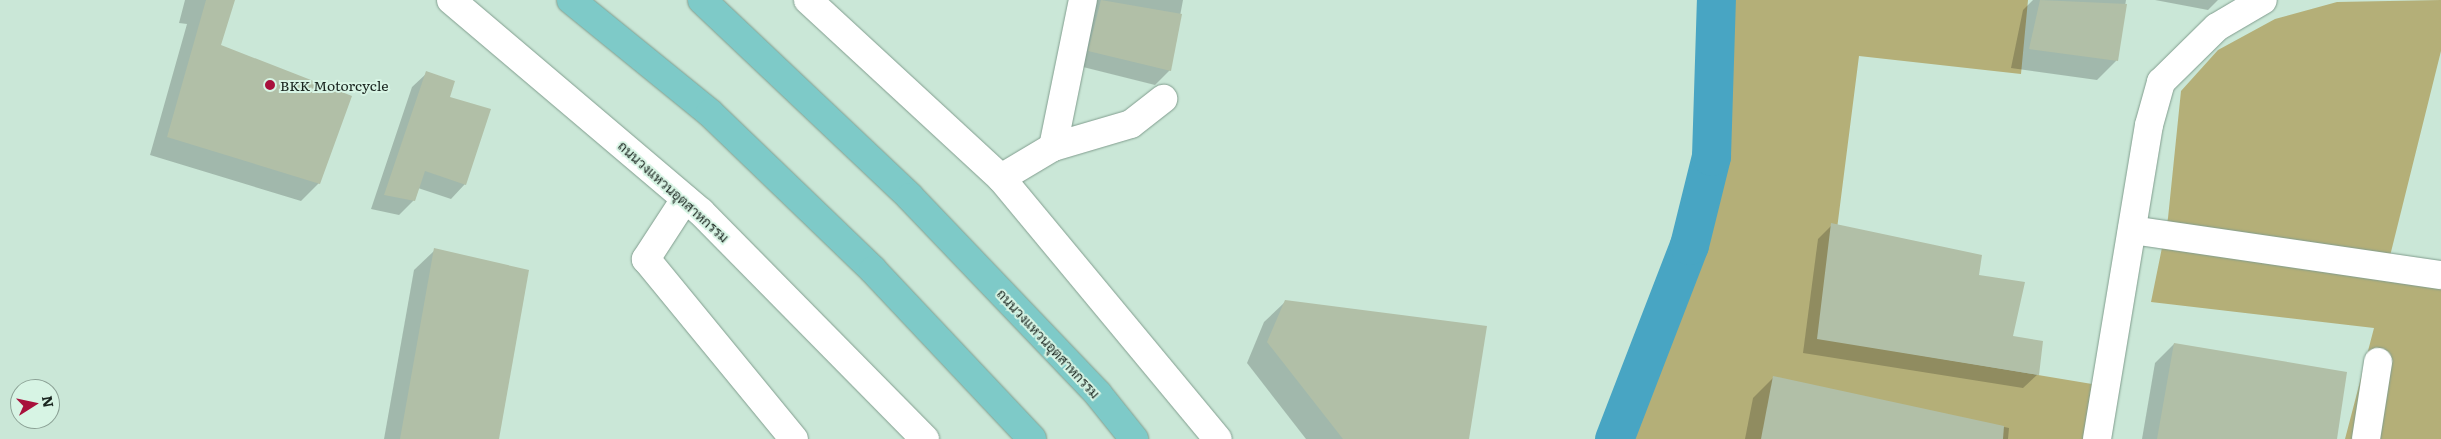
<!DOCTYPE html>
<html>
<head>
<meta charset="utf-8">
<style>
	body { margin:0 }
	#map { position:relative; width:2441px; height:439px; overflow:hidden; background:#cae7d7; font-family:Literata,Sarabun,serif }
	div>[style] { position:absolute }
	.green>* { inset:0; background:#b4af78 }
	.shadow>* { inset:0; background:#0003 }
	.canal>* { height:39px; margin:-19.5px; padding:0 19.5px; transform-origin:19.5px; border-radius:19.5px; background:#48a5c3 }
	.building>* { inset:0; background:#b1bfa7 }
	.roads { filter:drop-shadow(0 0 1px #819d8e) drop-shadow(0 0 1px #819d8e) }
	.minor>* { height:28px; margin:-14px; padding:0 14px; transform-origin:14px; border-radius:14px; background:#fff }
	.secondary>* { height:28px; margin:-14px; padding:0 14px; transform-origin:14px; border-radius:14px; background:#fff }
	.primary>* { height:28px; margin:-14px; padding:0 14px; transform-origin:14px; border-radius:14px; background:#7ecac8 }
	.dots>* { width:14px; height:14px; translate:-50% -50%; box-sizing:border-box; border:2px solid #d7f4e4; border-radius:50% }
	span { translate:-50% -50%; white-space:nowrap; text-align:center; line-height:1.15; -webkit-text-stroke:4px #d7f4e4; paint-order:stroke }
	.poi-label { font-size:14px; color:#19241e }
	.left { translate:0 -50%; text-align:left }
	.street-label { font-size:14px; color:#19241e }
	.north { position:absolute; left:10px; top:379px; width:50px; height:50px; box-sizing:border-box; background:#d7f4e4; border:1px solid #8ba195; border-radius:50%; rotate:80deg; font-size:14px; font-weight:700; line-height:20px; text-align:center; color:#19241e }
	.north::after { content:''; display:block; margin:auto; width:18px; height:22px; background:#a8113c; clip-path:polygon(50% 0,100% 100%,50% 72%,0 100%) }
</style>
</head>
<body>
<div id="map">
	<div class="green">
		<div style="clip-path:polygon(1733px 0,2028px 0,2021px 74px,1859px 56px,1823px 339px,2092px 384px,2083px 439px,1625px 439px,1680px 300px,1716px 178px)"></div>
		<div style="clip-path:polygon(2441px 0,2441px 51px,2390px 256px,2441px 262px,2441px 439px,2345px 439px,2374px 328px,2151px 302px,2168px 218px,2181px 91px,2218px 50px,2275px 19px,2337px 2px)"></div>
	</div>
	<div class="shadow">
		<div style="clip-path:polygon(185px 0,234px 0,219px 46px,319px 183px,301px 201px,150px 155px,187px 24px,179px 23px)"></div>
		<div style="clip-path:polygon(1090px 0,1183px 0,1170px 70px,1155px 85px,1075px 65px)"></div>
		<div style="clip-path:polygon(2033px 0,2126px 0,2116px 61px,2097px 80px,2011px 68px,2023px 10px)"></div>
		<div style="clip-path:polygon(2155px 0,2218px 0,2208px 10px)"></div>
		<div style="clip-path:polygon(427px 73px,449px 97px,465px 184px,451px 199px,418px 188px,414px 200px,399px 215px,371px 209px,412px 87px)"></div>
		<div style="clip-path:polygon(1832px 225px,2012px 337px,2038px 374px,2023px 388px,1803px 353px,1818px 239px)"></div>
		<div style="clip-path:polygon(435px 250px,498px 439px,384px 439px,414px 270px)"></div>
		<div style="clip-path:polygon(1285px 302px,1468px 439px,1306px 439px,1247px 363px,1264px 322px)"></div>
		<div style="clip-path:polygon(2174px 344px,2336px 439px,2142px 439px,2155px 363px)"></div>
		<div style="clip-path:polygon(1773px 378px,2009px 428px,2008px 439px,1745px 439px,1753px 398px)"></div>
	</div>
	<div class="canal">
		<div style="left:1614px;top:439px;width:208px;rotate:-68.9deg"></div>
		<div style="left:1689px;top:245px;width:92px;rotate:-76.1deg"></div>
		<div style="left:1711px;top:156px;width:156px;rotate:-88.2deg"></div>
	</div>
	<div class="building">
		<div style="clip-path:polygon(206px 0,235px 0,221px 45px,352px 96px,320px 184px,167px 137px)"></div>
		<div style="clip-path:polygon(1101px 0,1182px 14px,1171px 71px,1088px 51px)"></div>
		<div style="clip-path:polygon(2040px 0,2127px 4px,2118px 61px,2029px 49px)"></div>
		<div style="clip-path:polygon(426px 71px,455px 81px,450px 97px,491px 109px,466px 185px,425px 171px,415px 201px,384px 195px)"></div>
		<div style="clip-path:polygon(1831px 223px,1982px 255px,1979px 275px,2025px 282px,2013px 336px,2043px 341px,2039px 375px,1817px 339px)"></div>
		<div style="clip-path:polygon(434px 248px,529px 270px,499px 439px,400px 439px)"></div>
		<div style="clip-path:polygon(1285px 300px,1487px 326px,1469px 439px,1343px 439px,1267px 342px)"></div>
		<div style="clip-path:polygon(2174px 343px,2347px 372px,2337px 439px,2157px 439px)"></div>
		<div style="clip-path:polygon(1773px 376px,2004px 426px,2003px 439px,1761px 439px)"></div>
	</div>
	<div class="roads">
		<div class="minor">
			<div style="left:1053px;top:147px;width:81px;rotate:-16.4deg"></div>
			<div style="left:1131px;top:124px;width:41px;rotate:-38deg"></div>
			<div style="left:1001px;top:178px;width:61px;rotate:-30.8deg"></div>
			<div style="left:1053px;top:147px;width:150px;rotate:-78.5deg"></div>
			<div style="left:685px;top:199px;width:72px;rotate:123deg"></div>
			<div style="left:646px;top:259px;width:233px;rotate:50.6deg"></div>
			<div style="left:2132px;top:230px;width:312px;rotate:8.3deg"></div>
			<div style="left:2097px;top:439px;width:318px;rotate:-80.6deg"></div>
			<div style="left:2149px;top:125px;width:45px;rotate:-74.4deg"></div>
			<div style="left:2161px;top:82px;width:78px;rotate:-44.5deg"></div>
			<div style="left:2217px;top:27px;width:53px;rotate:-30.4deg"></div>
			<div style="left:2366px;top:439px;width:78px;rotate:-81.1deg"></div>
		</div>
		<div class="secondary">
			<div style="left:451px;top:0;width:328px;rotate:40.3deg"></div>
			<div style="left:701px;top:212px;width:319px;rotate:45.4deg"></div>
			<div style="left:808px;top:0;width:263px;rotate:42.7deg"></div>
			<div style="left:1001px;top:178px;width:339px;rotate:50.3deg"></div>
		</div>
		<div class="primary">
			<div style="left:571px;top:0;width:179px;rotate:39.1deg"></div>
			<div style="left:710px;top:113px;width:226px;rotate:43.9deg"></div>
			<div style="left:873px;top:270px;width:232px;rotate:46.7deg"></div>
			<div style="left:702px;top:0;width:286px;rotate:43.4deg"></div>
			<div style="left:910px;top:197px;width:272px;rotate:46.3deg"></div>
			<div style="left:1098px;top:394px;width:58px;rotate:51.3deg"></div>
		</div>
	</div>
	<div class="dots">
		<div style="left:270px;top:85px;background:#a8113c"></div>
	</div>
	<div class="poi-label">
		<span class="left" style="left:280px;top:85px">BKK Motorcycle</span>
	</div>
	<div class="street-label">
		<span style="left:674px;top:191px;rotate:42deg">ถนนวงแหวนอุตสาหกรรม</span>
		<span style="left:1049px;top:343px;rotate:47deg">ถนนวงแหวนอุตสาหกรรม</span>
	</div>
	<div class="north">N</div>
</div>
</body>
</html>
